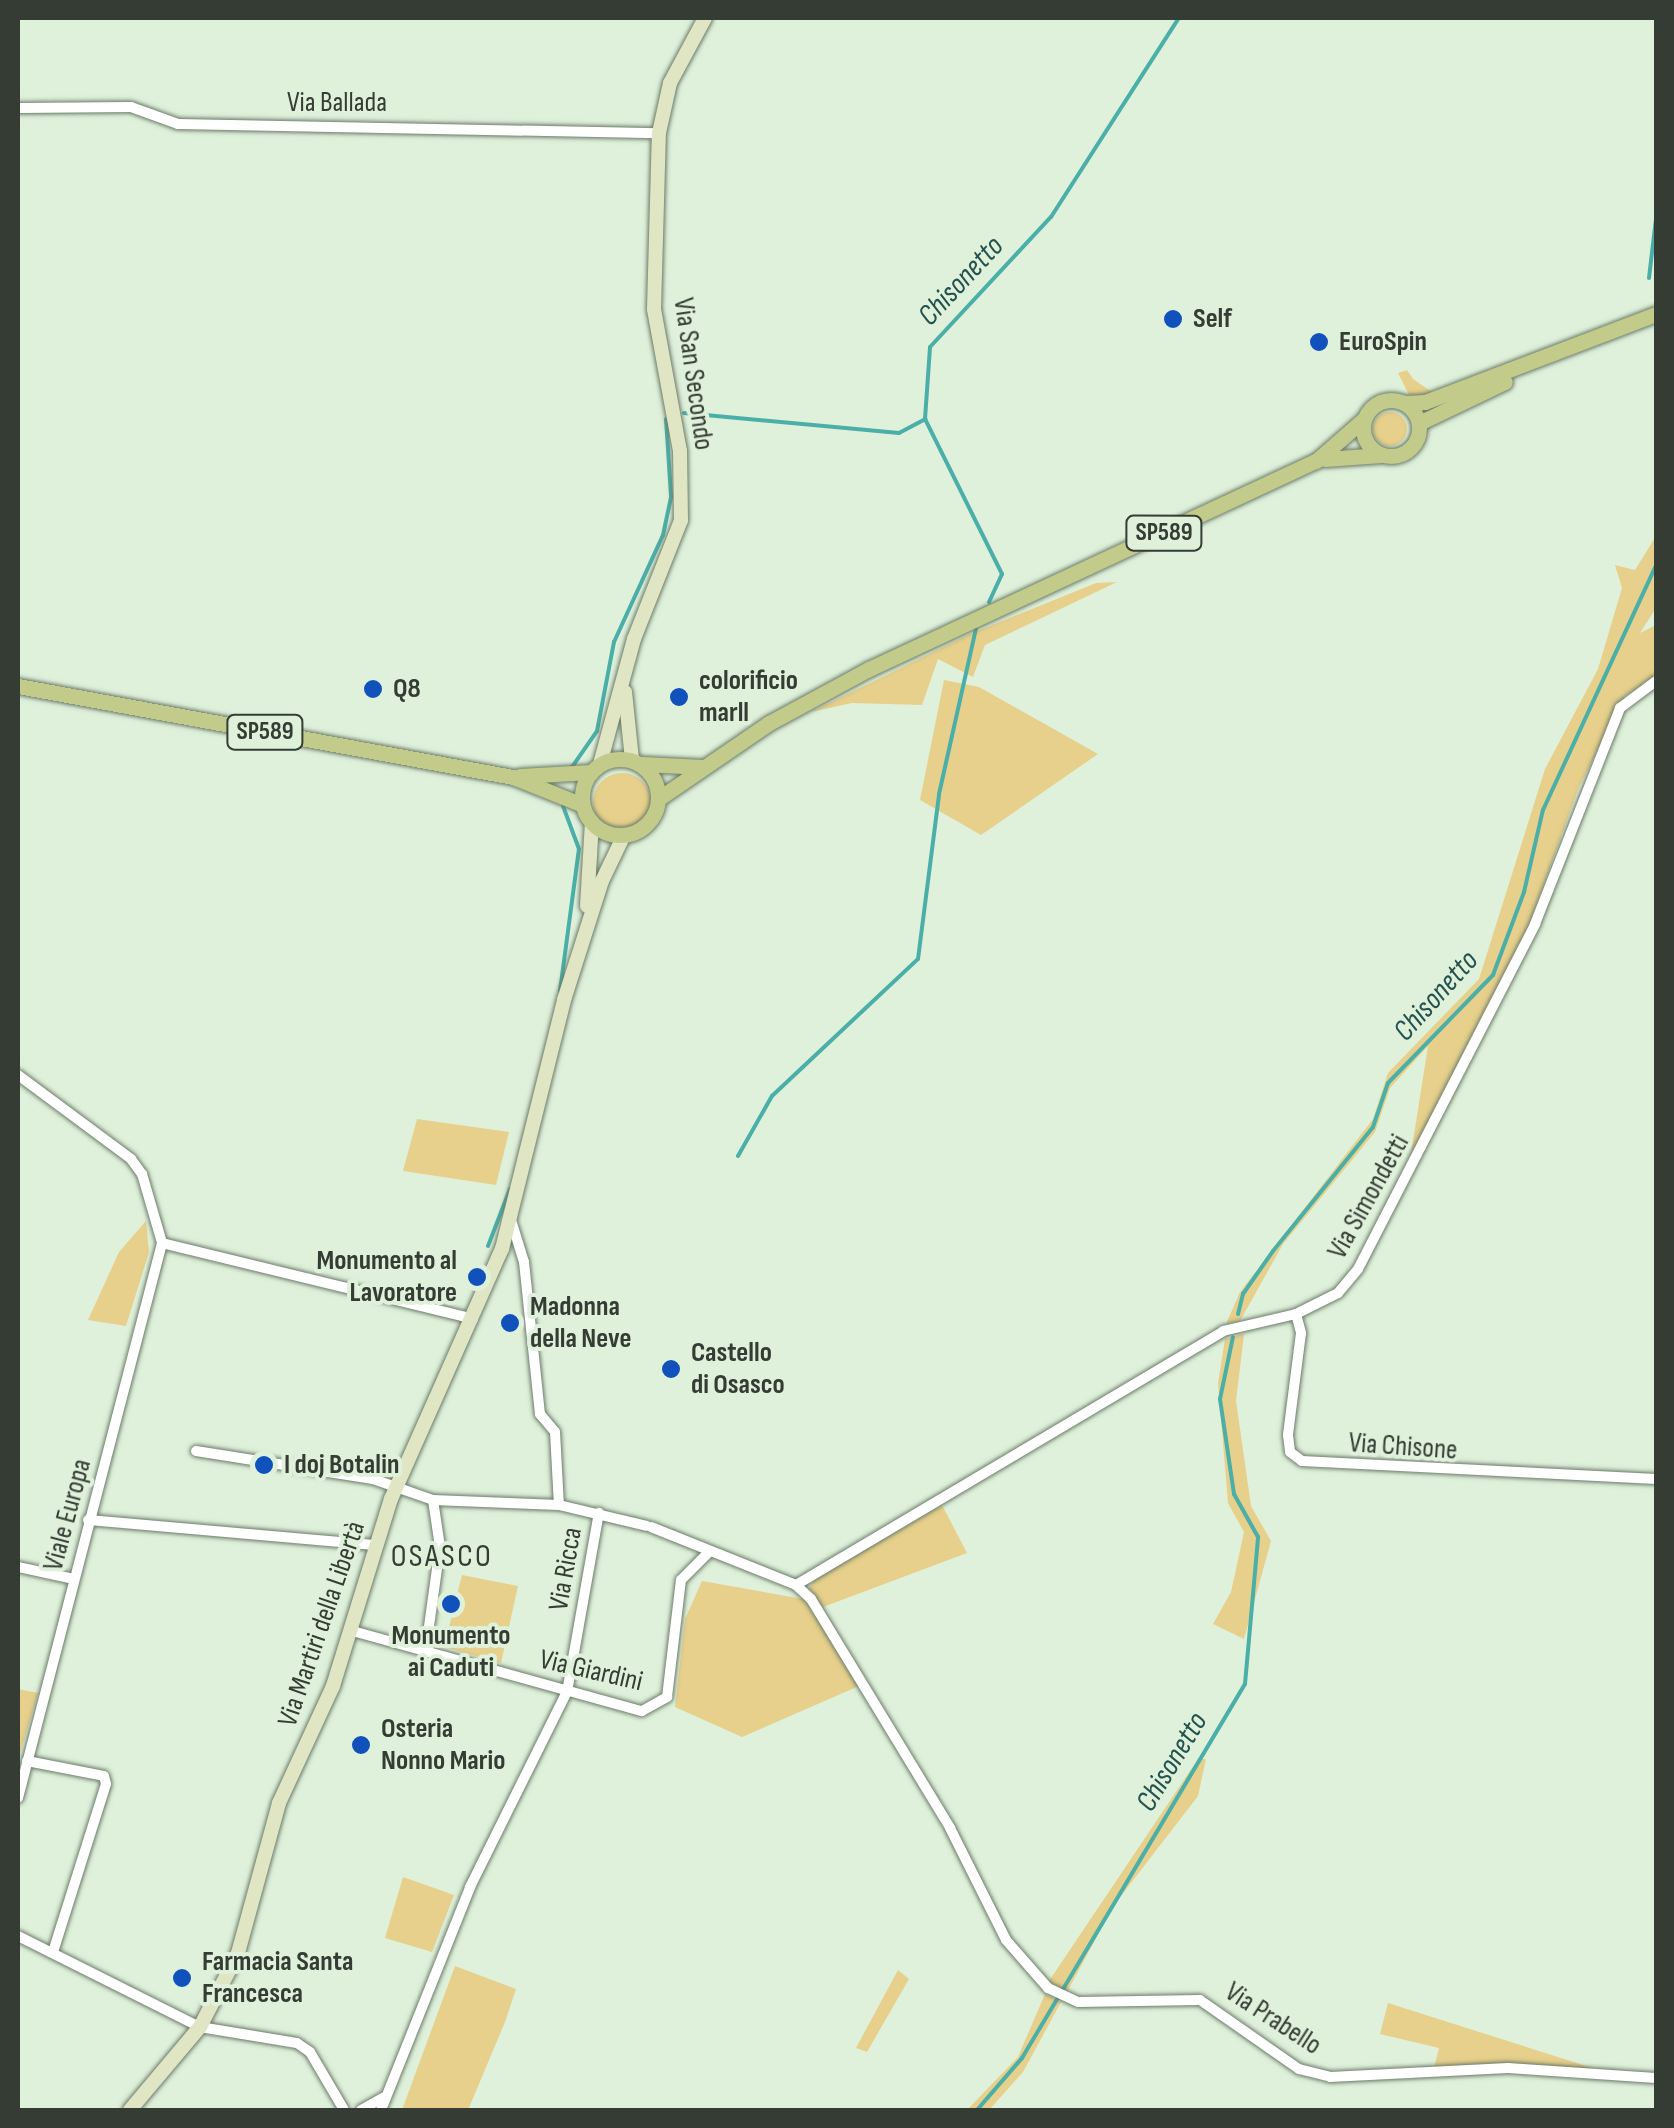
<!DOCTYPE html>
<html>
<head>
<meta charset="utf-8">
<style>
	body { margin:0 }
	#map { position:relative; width:1674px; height:2128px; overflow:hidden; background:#dff1db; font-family:"Sofia Sans Condensed",sans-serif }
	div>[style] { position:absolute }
	.green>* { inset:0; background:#e6d08b }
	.round { border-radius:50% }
	.stream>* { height:4px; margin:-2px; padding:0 2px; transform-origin:2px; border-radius:2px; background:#4aafa8 }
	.roads { filter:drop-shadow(0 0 2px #6b7b69) drop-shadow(0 0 2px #6b7b69) }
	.street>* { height:10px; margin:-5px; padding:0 5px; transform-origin:5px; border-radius:5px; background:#fff }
	.secondary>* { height:14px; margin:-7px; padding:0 7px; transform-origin:7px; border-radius:7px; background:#e0e5c4 }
	.primary>* { height:15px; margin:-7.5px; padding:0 7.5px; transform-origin:7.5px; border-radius:7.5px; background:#c2cb89 }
	.primary>.ring { margin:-7.5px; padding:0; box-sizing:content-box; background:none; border:15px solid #c2cb89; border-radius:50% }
	.dots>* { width:28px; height:28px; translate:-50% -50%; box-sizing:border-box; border:5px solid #dff1db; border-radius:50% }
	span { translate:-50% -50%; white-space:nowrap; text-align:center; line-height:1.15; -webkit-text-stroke:8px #dff1db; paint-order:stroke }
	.shield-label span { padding:2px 8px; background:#dff1db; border:2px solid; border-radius:8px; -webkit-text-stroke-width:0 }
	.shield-label { font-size:25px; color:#353c34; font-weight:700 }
	.street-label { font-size:28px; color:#353c34 }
	.poi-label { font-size:28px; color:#353c34; font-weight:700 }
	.left { translate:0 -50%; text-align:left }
	.right { translate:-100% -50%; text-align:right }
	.water-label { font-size:30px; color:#25524f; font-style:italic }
	.quarter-label { font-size:32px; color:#353c34; letter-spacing:2.5px }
	.frame { position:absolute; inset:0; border:20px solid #353c34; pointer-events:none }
</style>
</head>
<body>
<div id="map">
	<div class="green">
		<div style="clip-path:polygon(1407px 370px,1413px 379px,1435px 394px,1410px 397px,1398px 373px)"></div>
		<div class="round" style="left:1373px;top:412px;width:34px;height:34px"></div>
		<div style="clip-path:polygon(1656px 536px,1656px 608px,1640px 633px,1656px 625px,1656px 676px,1625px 696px,1579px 787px,1529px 925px,1410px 1160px,1428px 1046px,1390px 1088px,1375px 1132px,1283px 1244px,1240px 1321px,1226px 1324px,1240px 1292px,1373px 1119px,1388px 1073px,1479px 979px,1545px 769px,1598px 669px,1622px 588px,1615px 565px,1635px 570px)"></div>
		<div style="clip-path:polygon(1117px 582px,985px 645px,973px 677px,938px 659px,922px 705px,852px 703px,811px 712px,970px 634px,1096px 583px)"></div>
		<div style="clip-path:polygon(944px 680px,979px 687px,1098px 754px,981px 835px,920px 800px)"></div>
		<div class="round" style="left:593px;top:773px;width:58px;height:58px"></div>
		<div style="clip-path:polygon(417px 1119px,509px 1132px,496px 1185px,403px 1171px)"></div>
		<div style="clip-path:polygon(146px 1221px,149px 1252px,126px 1326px,88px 1320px,119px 1252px)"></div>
		<div style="clip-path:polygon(1244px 1334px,1236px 1401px,1251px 1506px,1271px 1541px,1244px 1639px,1213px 1624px,1231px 1592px,1244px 1532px,1228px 1503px,1218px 1383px,1225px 1339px)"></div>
		<div style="clip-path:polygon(942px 1505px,967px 1553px,823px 1607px,809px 1588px,814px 1580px)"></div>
		<div style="clip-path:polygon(462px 1575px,518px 1586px,501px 1663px,444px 1647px)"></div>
		<div style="clip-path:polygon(702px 1581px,803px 1599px,836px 1640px,859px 1686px,742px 1737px,675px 1707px,685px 1619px)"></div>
		<div style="clip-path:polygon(18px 1689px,38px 1693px,19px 1757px,18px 1757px)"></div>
		<div style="clip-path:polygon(1198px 1759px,1206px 1759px,1198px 1796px,1114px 1905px,1067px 1992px,1049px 1981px)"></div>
		<div style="clip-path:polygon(403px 1877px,454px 1895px,432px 1952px,385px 1938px)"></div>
		<div style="clip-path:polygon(455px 1966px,516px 1989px,505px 2022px,468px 2110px,402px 2110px)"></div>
		<div style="clip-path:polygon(898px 1970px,909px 1979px,867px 2052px,856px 2048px)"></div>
		<div style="clip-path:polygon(1045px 1994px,1061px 2002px,1023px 2072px,989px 2110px,967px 2110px,1018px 2057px)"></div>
		<div style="clip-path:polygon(1388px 2003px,1599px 2070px,1434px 2068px,1439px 2048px,1380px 2034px)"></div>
	</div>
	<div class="stream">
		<div style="left:1649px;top:278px;width:60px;rotate:-83.3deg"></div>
		<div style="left:684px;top:413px;width:216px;rotate:5.3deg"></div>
		<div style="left:899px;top:433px;width:30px;rotate:-28deg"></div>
		<div style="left:989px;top:602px;width:31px;rotate:-65deg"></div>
		<div style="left:1002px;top:574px;width:173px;rotate:-116.4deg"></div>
		<div style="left:925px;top:419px;width:72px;rotate:-86deg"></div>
		<div style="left:930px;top:347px;width:178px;rotate:-47.1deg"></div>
		<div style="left:1051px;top:217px;width:237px;rotate:-57.3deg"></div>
		<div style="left:572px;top:767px;width:44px;rotate:-55.2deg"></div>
		<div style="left:597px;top:731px;width:91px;rotate:-79.2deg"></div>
		<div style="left:614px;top:642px;width:118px;rotate:-65.4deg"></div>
		<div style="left:663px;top:535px;width:40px;rotate:-78deg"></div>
		<div style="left:671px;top:496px;width:77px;rotate:-93.7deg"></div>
		<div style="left:560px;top:991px;width:143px;rotate:-82.4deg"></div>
		<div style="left:579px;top:849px;width:46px;rotate:-110.4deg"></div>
		<div style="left:738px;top:1156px;width:69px;rotate:-60.5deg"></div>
		<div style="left:772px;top:1096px;width:200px;rotate:-43.2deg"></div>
		<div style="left:918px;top:959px;width:166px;rotate:-82.7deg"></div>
		<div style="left:939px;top:794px;width:169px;rotate:-77.4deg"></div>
		<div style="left:488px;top:1246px;width:61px;rotate:-68.9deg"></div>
		<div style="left:1238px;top:1314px;width:21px;rotate:-76deg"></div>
		<div style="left:1243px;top:1294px;width:52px;rotate:-55.1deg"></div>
		<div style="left:1273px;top:1251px;width:159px;rotate:-51.1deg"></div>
		<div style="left:1373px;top:1127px;width:46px;rotate:-71.2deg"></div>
		<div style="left:1388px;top:1083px;width:151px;rotate:-45.8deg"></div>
		<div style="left:1493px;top:975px;width:89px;rotate:-69.5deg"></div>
		<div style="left:1524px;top:892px;width:84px;rotate:-77deg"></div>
		<div style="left:1543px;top:810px;width:270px;rotate:-65.2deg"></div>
		<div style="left:977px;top:2110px;width:69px;rotate:-49.1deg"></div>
		<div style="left:1022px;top:2058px;width:435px;rotate:-59.2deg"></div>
		<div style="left:1245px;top:1684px;width:148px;rotate:-84.9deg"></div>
		<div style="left:1258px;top:1537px;width:49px;rotate:-119.2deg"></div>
		<div style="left:1234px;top:1494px;width:96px;rotate:-98.4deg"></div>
		<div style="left:1220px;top:1399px;width:63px;rotate:-78.2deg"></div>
	</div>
	<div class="roads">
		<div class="street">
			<div style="left:18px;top:108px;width:113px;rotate:-0.5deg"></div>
			<div style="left:131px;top:107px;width:50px;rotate:19.9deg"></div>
			<div style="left:178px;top:124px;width:481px;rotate:1.1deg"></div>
			<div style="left:18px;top:1075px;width:141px;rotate:36.6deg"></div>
			<div style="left:131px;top:1159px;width:19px;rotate:54deg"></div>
			<div style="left:142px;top:1174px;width:72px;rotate:73.8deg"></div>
			<div style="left:162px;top:1243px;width:320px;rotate:13.7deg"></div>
			<div style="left:511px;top:1220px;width:44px;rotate:72.8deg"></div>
			<div style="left:524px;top:1262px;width:153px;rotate:84deg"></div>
			<div style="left:540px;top:1414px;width:23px;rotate:50deg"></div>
			<div style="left:555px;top:1432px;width:73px;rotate:86.9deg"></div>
			<div style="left:1296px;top:1314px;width:20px;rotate:75deg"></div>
			<div style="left:1301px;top:1333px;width:103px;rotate:97.3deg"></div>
			<div style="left:1288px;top:1435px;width:17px;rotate:83deg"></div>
			<div style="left:1290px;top:1452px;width:15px;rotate:37deg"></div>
			<div style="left:1302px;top:1461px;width:354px;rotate:2.9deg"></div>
			<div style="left:196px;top:1451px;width:179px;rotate:9deg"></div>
			<div style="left:373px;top:1479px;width:64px;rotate:19.3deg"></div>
			<div style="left:433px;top:1500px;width:48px;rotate:81.5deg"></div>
			<div style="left:440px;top:1547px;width:102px;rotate:97.9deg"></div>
			<div style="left:433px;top:1500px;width:126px;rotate:2.3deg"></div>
			<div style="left:559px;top:1505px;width:90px;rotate:13.4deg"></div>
			<div style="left:88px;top:1520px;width:288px;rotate:5deg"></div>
			<div style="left:651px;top:1527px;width:156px;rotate:21.8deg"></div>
			<div style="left:796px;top:1585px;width:21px;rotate:43deg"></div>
			<div style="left:811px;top:1599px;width:268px;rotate:58.7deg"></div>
			<div style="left:950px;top:1828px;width:125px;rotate:63.4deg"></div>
			<div style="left:1006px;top:1940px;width:64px;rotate:48.8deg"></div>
			<div style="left:1048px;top:1988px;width:33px;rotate:25deg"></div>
			<div style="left:1078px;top:2002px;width:122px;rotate:-0.9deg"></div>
			<div style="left:1200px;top:2000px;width:121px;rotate:34.9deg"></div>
			<div style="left:1299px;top:2069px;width:32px;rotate:14deg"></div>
			<div style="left:1330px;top:2077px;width:178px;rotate:-2.9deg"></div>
			<div style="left:1508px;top:2068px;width:148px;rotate:3.9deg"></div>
			<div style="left:18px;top:1567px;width:57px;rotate:12.1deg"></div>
			<div style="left:796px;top:1585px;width:497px;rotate:-30.7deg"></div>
			<div style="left:1223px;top:1331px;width:75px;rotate:-13.1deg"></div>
			<div style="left:1296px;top:1314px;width:47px;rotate:-26.6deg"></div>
			<div style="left:1338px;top:1293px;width:31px;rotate:-50deg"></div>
			<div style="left:1358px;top:1269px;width:388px;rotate:-62.8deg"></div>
			<div style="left:1535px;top:924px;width:232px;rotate:-68.5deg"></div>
			<div style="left:1620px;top:708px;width:45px;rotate:-36.9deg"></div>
			<div style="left:349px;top:1630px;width:304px;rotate:15.5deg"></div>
			<div style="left:642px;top:1711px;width:29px;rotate:-29deg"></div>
			<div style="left:667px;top:1697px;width:118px;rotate:-83.2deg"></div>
			<div style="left:681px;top:1580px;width:38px;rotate:-45deg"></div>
			<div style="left:27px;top:1761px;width:78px;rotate:11deg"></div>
			<div style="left:104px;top:1776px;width:8px;rotate:76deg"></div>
			<div style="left:106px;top:1784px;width:176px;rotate:107.5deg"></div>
			<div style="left:18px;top:1798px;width:573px;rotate:-75.45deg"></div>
			<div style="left:18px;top:1936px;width:203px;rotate:26.6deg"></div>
			<div style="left:200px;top:2027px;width:98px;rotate:9.4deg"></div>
			<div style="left:297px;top:2043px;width:16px;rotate:35deg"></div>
			<div style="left:310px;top:2052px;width:67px;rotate:59.6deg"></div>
			<div style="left:361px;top:2110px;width:26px;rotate:-29deg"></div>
			<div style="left:381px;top:2110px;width:240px;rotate:-68.2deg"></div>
			<div style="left:470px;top:1887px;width:218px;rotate:-63.6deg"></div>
			<div style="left:567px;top:1692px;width:182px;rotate:-79.9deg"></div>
		</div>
		<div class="secondary">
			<div style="left:625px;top:692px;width:68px;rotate:84.1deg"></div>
			<div style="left:600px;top:764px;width:130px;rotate:-74.8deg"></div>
			<div style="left:634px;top:639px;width:128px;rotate:-68.4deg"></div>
			<div style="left:681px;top:520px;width:69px;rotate:-90.8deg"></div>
			<div style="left:680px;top:451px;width:144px;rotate:-100.4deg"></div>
			<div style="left:654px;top:309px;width:176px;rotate:-88.4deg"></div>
			<div style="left:659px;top:133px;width:51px;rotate:-77.6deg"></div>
			<div style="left:670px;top:83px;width:74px;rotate:-61.7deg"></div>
			<div style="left:587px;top:906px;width:84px;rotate:-86.6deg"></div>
			<div style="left:130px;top:2110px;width:109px;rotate:-49.9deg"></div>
			<div style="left:200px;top:2027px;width:83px;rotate:-62.8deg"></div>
			<div style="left:238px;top:1953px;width:156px;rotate:-74.7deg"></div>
			<div style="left:279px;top:1803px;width:129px;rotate:-65.2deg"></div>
			<div style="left:333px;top:1686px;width:196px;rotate:-72.8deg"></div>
			<div style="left:391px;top:1499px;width:274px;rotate:-66.1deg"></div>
			<div style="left:502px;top:1249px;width:257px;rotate:-76deg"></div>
			<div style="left:564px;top:1000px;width:125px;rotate:-72.3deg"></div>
			<div style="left:602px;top:881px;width:51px;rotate:-64.4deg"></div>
		</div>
		<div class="primary">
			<div class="ring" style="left:1363px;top:400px;width:41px;height:41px"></div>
			<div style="left:1405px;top:403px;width:20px;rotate:-3deg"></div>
			<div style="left:1425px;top:402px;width:247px;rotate:-20.9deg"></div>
			<div style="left:1419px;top:423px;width:95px;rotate:-25.5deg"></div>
			<div style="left:1325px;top:459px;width:56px;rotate:-4.1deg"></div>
			<div style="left:18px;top:686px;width:503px;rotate:10.42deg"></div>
			<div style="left:513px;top:777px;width:75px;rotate:21.8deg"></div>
			<div class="ring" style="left:582px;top:759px;width:61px;height:61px"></div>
			<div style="left:642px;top:764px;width:61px;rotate:2.8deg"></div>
			<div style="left:520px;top:776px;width:71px;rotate:-3.2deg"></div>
			<div style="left:658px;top:799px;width:135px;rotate:-34.4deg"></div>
			<div style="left:769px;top:723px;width:114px;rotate:-28.4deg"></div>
			<div style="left:869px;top:669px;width:493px;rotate:-25deg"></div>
			<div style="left:1316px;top:461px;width:64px;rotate:-41.2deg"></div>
		</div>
	</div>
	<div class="dots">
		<div style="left:1173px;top:319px;background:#1151bc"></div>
		<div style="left:1319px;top:342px;background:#1151bc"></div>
		<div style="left:373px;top:689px;background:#1151bc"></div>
		<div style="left:679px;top:697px;background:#1151bc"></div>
		<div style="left:477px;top:1277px;background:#1151bc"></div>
		<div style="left:510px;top:1323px;background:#1151bc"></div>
		<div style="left:671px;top:1369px;background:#1151bc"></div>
		<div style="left:264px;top:1465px;background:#1151bc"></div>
		<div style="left:451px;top:1604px;background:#1151bc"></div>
		<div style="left:361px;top:1745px;background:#1151bc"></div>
		<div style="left:182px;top:1978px;background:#1151bc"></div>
	</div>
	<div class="shield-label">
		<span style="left:1164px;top:533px">SP589</span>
		<span style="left:265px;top:732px">SP589</span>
	</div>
	<div class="street-label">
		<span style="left:337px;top:103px">Via Ballada</span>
		<span style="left:693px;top:374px;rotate:82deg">Via San Secondo</span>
		<span style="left:1369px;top:1197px;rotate:-61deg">Via Simondetti</span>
		<span style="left:1403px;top:1447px;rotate:4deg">Via Chisone</span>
		<span style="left:68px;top:1515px;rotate:-75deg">Viale Europa</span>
		<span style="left:566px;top:1569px;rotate:-80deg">Via Ricca</span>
		<span style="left:322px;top:1624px;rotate:-71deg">Via Martiri della Libertà</span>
		<span style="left:591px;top:1671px;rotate:13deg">Via Giardini</span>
		<span style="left:1273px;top:2019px;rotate:33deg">Via Prabello</span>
	</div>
	<div class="poi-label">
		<span class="left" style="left:1193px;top:319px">Self</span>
		<span class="left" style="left:1339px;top:342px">EuroSpin</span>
		<span class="left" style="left:699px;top:697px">colorificio<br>marll</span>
		<span class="left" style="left:393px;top:689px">Q8</span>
		<span class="right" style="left:457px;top:1277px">Monumento al<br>Lavoratore</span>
		<span class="left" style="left:530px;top:1323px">Madonna<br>della Neve</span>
		<span class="left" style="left:691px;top:1369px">Castello<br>di Osasco</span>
		<span class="left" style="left:284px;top:1465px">I doj Botalin</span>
		<span style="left:451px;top:1652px">Monumento<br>ai Caduti</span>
		<span class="left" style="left:381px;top:1745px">Osteria<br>Nonno Mario</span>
		<span class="left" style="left:202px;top:1978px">Farmacia Santa<br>Francesca</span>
	</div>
	<div class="water-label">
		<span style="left:961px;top:281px;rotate:-47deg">Chisonetto</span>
		<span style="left:1436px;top:996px;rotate:-48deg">Chisonetto</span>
		<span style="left:1172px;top:1762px;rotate:-59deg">Chisonetto</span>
	</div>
	<div class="quarter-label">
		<span style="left:442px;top:1557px">OSASCO</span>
	</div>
	<div class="frame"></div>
</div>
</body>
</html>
